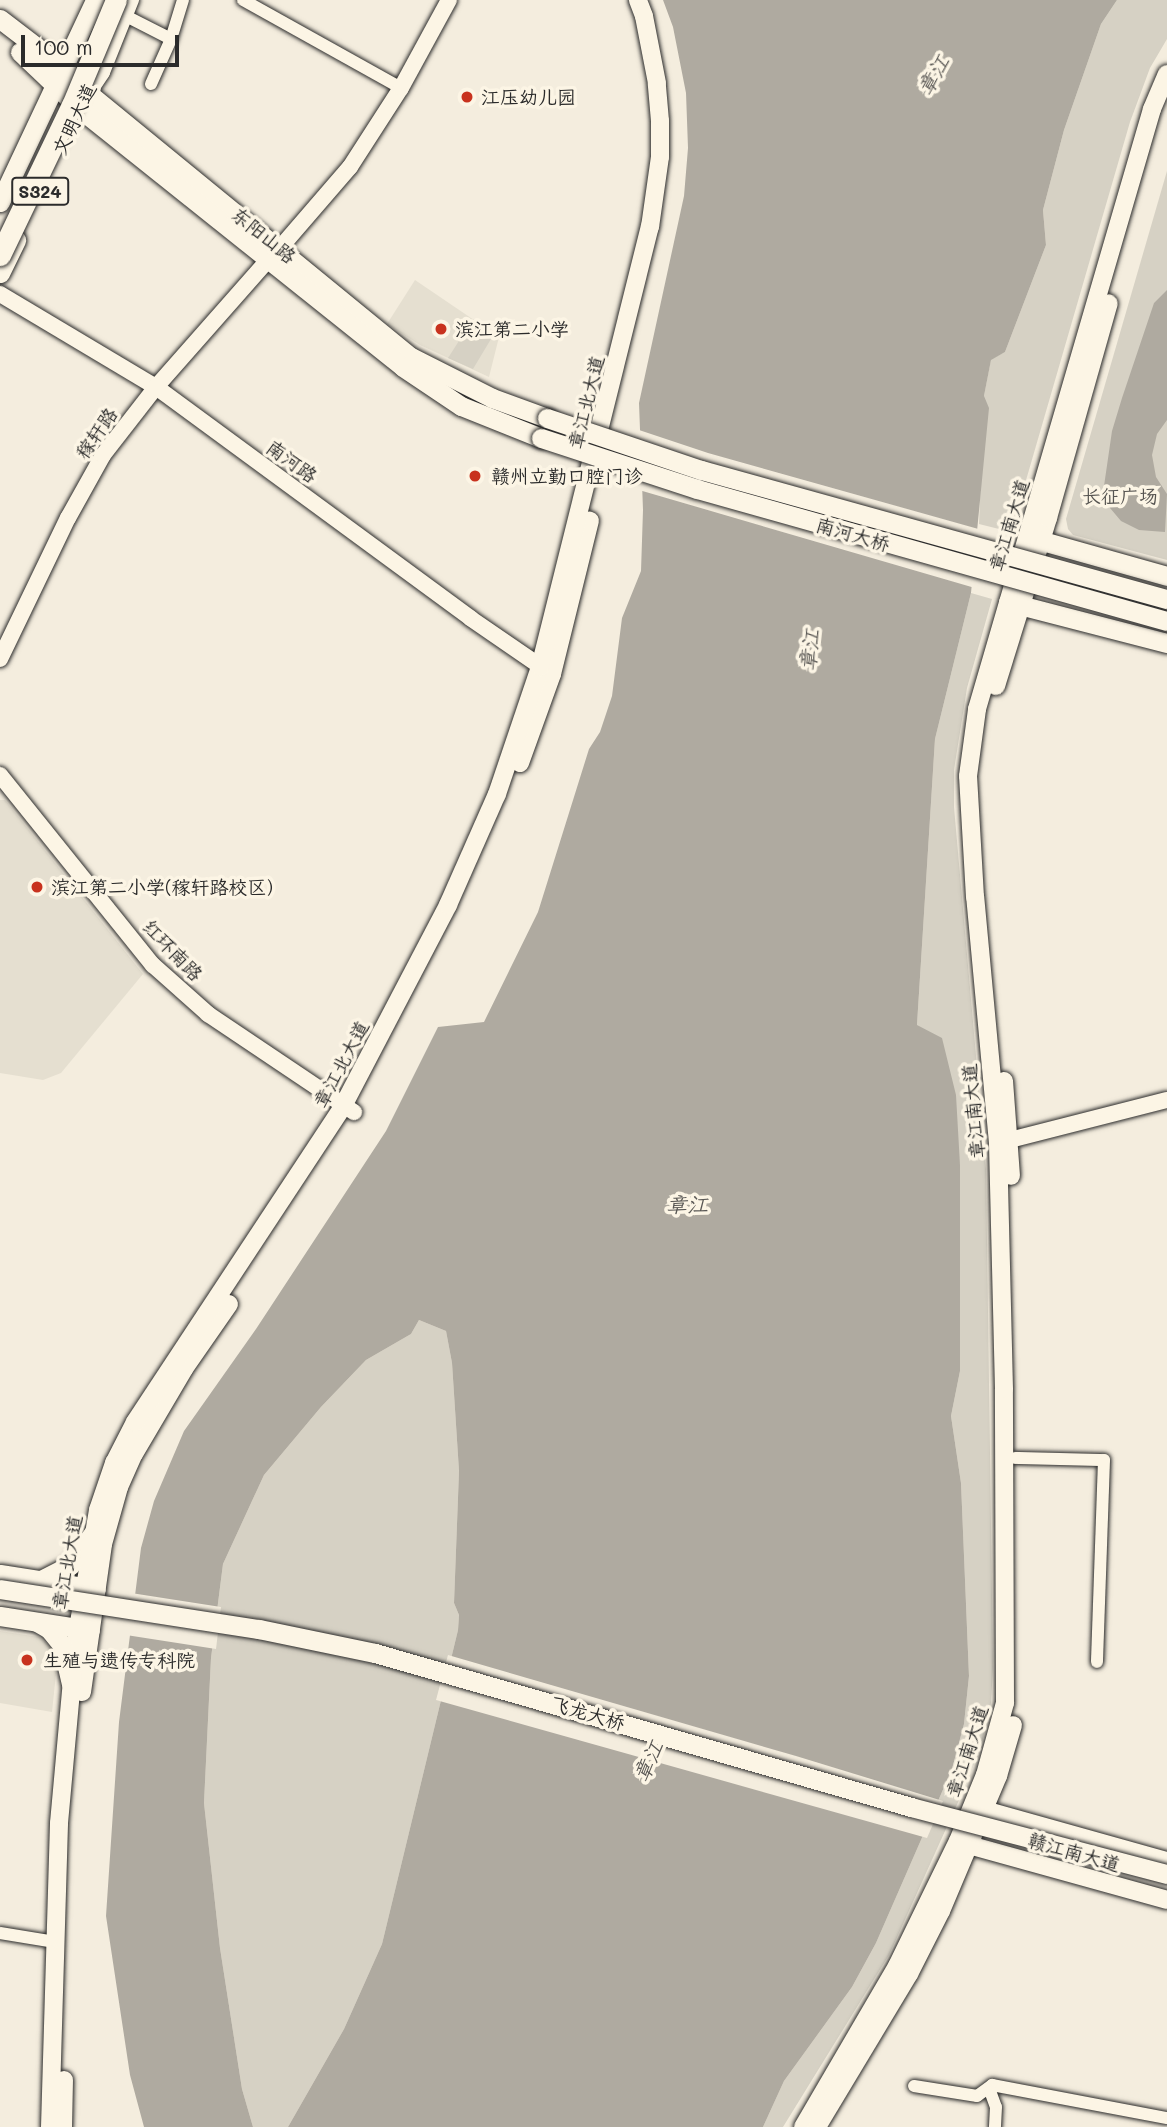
<!DOCTYPE html>
<html>
<head>
<meta charset="utf-8">
<style>
	body { margin:0 }
	#map { position:relative; width:1167px; height:2127px; overflow:hidden; background:#f4edde; font-family:Mali,"LXGW WenKai TC",sans-serif }
	div>[style] { position:absolute }
	.built>* { inset:0; background:#e5dfd0 }
	.green>* { inset:0; background:#d6d1c4 }
	.water>* { inset:0; background:#afaaa0 }
	.pier>* { inset:0; background:#f4edde }
	.roads { filter:drop-shadow(0 0 2px #2b2b2b) drop-shadow(0 0 2px #2b2b2b) }
	.minor>* { height:12px; margin:-6px; padding:0 6px; transform-origin:6px; border-radius:6px; background:#fcf5e5 }
	.tertiary>* { height:16px; margin:-8px; padding:0 8px; transform-origin:8px; border-radius:8px; background:#fcf5e5 }
	.secondary>* { height:18px; margin:-9px; padding:0 9px; transform-origin:9px; border-radius:9px; background:#fcf5e5 }
	.primary>* { height:19px; margin:-9.5px; padding:0 9.5px; transform-origin:9.5px; border-radius:9.5px; background:#fcf5e5 }
	.bridges { filter:drop-shadow(0 0 2px #2b2b2b) drop-shadow(0 0 2px #2b2b2b) }
	.primary-bridge>* { height:19px; margin:-9.5px; padding:0 9.5px; transform-origin:9.5px; border-radius:9.5px; background:#fcf5e5 }
	.trunk-bridge>* { height:21px; margin:-10.5px; padding:0 10.5px; transform-origin:10.5px; border-radius:10.5px; background:#fcf5e5 }
	.dots>* { width:19px; height:19px; translate:-50% -50%; box-sizing:border-box; border:4px solid #fcf5e5; border-radius:50% }
	span { translate:-50% -50%; white-space:nowrap; text-align:center; line-height:1.15; -webkit-text-stroke:7px #fcf5e5; paint-order:stroke }
	.shield-label span { padding:2px 5px; background:#fcf5e5; border:2px solid; border-radius:5px; -webkit-text-stroke-width:0 }
	.shield-label { font-size:18px; color:#2b2b2b; font-weight:700 }
	.poi-label { font-size:19px; color:#2b2b2b }
	.left { translate:0 -50%; text-align:left }
	.street-label { font-size:19px; color:#2b2b2b }
	.park-label { font-size:19px; color:#565451 }
	.water-label { font-size:21px; color:#595754; font-style:italic }
	.scale { position:absolute; left:21px; top:35px; width:158px; height:32px; box-sizing:border-box; border:4px solid #2b2b2b; border-top:0; padding-left:9px; font-size:21px; line-height:24px; white-space:nowrap; color:#2b2b2b; -webkit-text-stroke:5px #fcf5e5; paint-order:stroke }
</style>
</head>
<body>
<div id="map">
	<div class="built">
		<div style="clip-path:polygon(415px 280px,499px 337px,489px 377px,420px 345px,387px 324px)"></div>
		<div style="clip-path:polygon(0 800px,5px 800px,143px 974px,61px 1073px,43px 1080px,0 1073px)"></div>
		<div style="clip-path:polygon(0 1631px,39px 1637px,52px 1648px,56px 1673px,52px 1712px,0 1703px)"></div>
	</div>
	<div class="green">
		<div style="clip-path:polygon(1117px 0,1167px 0,1167px 39px,1150px 68px,1130px 122px,1011px 532px,979px 524px,984px 396px,991px 359px,1005px 352px,1046px 245px,1043px 210px,1064px 130px,1101px 24px)"></div>
		<div style="clip-path:polygon(1167px 171px,1167px 560px,1073px 535px,1068px 529px,1066px 519px)"></div>
		<div style="clip-path:polygon(473px 319px,494px 334px,473px 369px,448px 358px)"></div>
		<div style="clip-path:polygon(971px 593px,992px 599px,967px 688px,954px 770px,954px 807px,986px 1169px,993px 1667px,991px 1703px,982px 1743px,964px 1789px,889px 1955px,783px 2127px,763px 2127px,784px 2081px,852px 1987px,876px 1943px,952px 1769px,964px 1724px,969px 1676px,961px 1483px,951px 1416px,960px 1371px,960px 1165px,917px 1025px,935px 739px)"></div>
		<div style="clip-path:polygon(419px 1320px,446px 1331px,452px 1363px,459px 1471px,454px 1603px,459px 1615px,458px 1630px,382px 1944px,344px 2029px,288px 2127px,253px 2127px,242px 2089px,220px 1948px,204px 1803px,211px 1658px,223px 1564px,264px 1475px,321px 1407px,366px 1360px,411px 1334px)"></div>
	</div>
	<div class="water">
		<div style="clip-path:polygon(663px 0,1117px 0,1101px 24px,1064px 130px,1043px 210px,1046px 245px,1005px 352px,991px 360px,984px 396px,989px 408px,971px 593px,935px 739px,917px 1025px,942px 1038px,956px 1095px,960px 1165px,960px 1371px,951px 1416px,961px 1483px,969px 1676px,964px 1724px,952px 1769px,876px 1943px,852px 1987px,784px 2081px,763px 2127px,288px 2127px,344px 2029px,382px 1944px,458px 1630px,459px 1615px,454px 1603px,459px 1471px,452px 1363px,446px 1331px,419px 1320px,411px 1334px,366px 1360px,321px 1407px,264px 1475px,223px 1564px,211px 1658px,204px 1803px,220px 1948px,242px 2089px,253px 2127px,144px 2127px,130px 2075px,106px 1916px,119px 1722px,141px 1548px,154px 1501px,184px 1431px,256px 1329px,386px 1131px,438px 1027px,484px 1022px,538px 912px,589px 749px,600px 732px,612px 696px,622px 618px,641px 571px,643px 510px,639px 403px,684px 196px,688px 148px,686px 93px,673px 27px)"></div>
		<div style="clip-path:polygon(1167px 290px,1167px 420px,1157px 434px,1152px 455px,1156px 477px,1167px 494px,1165px 532px,1139px 530px,1121px 521px,1110px 508px,1104px 486px,1112px 431px,1122px 398px,1154px 303px)"></div>
	</div>
	<div class="pier">
		<div style="clip-path:polygon(636px 429px,708px 453px,982px 530px,975px 588px,639px 490px)"></div>
		<div style="clip-path:polygon(131px 1593px,221px 1607px,216px 1649px,126px 1635px)"></div>
		<div style="clip-path:polygon(448px 1655px,796px 1756px,943px 1801px,927px 1838px,436px 1700px)"></div>
	</div>
	<div class="roads">
		<div class="minor">
			<div style="left:243px;top:0;width:181px;rotate:29.1deg"></div>
			<div style="left:120px;top:13px;width:57px;rotate:27deg"></div>
			<div style="left:151px;top:84px;width:49px;rotate:-66deg"></div>
			<div style="left:171px;top:39px;width:41px;rotate:-72.9deg"></div>
			<div style="left:1015px;top:1458px;width:89px;rotate:1.3deg"></div>
			<div style="left:1104px;top:1460px;width:202px;rotate:92deg"></div>
			<div style="left:0;top:1933px;width:56px;rotate:9.3deg"></div>
			<div style="left:914px;top:2086px;width:64px;rotate:9deg"></div>
			<div style="left:977px;top:2096px;width:19px;rotate:-36deg"></div>
			<div style="left:992px;top:2085px;width:178px;rotate:10.7deg"></div>
			<div style="left:989px;top:2088px;width:20px;rotate:70deg"></div>
			<div style="left:996px;top:2107px;width:20px;rotate:93deg"></div>
		</div>
		<div class="tertiary">
			<div style="left:88px;top:93px;width:25px;rotate:-56deg"></div>
			<div style="left:102px;top:72px;width:78px;rotate:-68.1deg"></div>
			<div style="left:280px;top:248px;width:107px;rotate:-49.2deg"></div>
			<div style="left:350px;top:167px;width:94px;rotate:-57.2deg"></div>
			<div style="left:401px;top:88px;width:100px;rotate:-61.4deg"></div>
			<div style="left:0;top:294px;width:182px;rotate:30.8deg"></div>
			<div style="left:156px;top:387px;width:390px;rotate:36.3deg"></div>
			<div style="left:470px;top:618px;width:97px;rotate:34.5deg"></div>
			<div style="left:0;top:659px;width:157px;rotate:-64.3deg"></div>
			<div style="left:68px;top:518px;width:72px;rotate:-60.9deg"></div>
			<div style="left:103px;top:455px;width:86px;rotate:-52.1deg"></div>
			<div style="left:156px;top:387px;width:169px;rotate:-48.6deg"></div>
			<div style="left:0;top:775px;width:244px;rotate:51.2deg"></div>
			<div style="left:153px;top:965px;width:74px;rotate:41.7deg"></div>
			<div style="left:208px;top:1014px;width:176px;rotate:33.9deg"></div>
			<div style="left:998px;top:1143px;width:174px;rotate:-14.3deg"></div>
		</div>
		<div class="secondary">
			<div style="left:996px;top:686px;width:176px;rotate:-72.8deg"></div>
			<div style="left:1048px;top:518px;width:223px;rotate:-74.2deg"></div>
			<div style="left:520px;top:763px;width:95px;rotate:-70.2deg"></div>
			<div style="left:552px;top:674px;width:158px;rotate:-76.1deg"></div>
			<div style="left:1004px;top:1081px;width:95px;rotate:85.8deg"></div>
			<div style="left:82px;top:1692px;width:149px;rotate:-81.9deg"></div>
			<div style="left:103px;top:1544px;width:59px;rotate:-74.3deg"></div>
			<div style="left:119px;top:1487px;width:36px;rotate:-66deg"></div>
			<div style="left:134px;top:1454px;width:99px;rotate:-59.5deg"></div>
			<div style="left:184px;top:1369px;width:79px;rotate:-55.3deg"></div>
			<div style="left:984px;top:1810px;width:190px;rotate:15.6deg"></div>
			<div style="left:969px;top:1845px;width:205px;rotate:15.5deg"></div>
			<div style="left:50px;top:2127px;width:304px;rotate:-88.3deg"></div>
			<div style="left:59px;top:1823px;width:178px;rotate:-84.8deg"></div>
			<div style="left:75px;top:1646px;width:138px;rotate:-80.4deg"></div>
			<div style="left:98px;top:1510px;width:50px;rotate:-71.2deg"></div>
			<div style="left:114px;top:1463px;width:46px;rotate:-62.9deg"></div>
			<div style="left:135px;top:1422px;width:378px;rotate:-56.6deg"></div>
			<div style="left:343px;top:1106px;width:227px;rotate:-62.4deg"></div>
			<div style="left:448px;top:905px;width:121px;rotate:-66.2deg"></div>
			<div style="left:497px;top:794px;width:134px;rotate:-71.3deg"></div>
			<div style="left:540px;top:667px;width:454px;rotate:-76deg"></div>
			<div style="left:650px;top:227px;width:71px;rotate:-81.9deg"></div>
			<div style="left:660px;top:157px;width:36px;rotate:-90deg"></div>
			<div style="left:660px;top:121px;width:38px;rotate:-95deg"></div>
			<div style="left:657px;top:83px;width:68px;rotate:-101deg"></div>
			<div style="left:644px;top:16px;width:17px;rotate:-111deg"></div>
			<div style="left:63px;top:2127px;width:47px;rotate:-88.8deg"></div>
			<div style="left:803px;top:2127px;width:186px;rotate:-59.7deg"></div>
			<div style="left:897px;top:1966px;width:139px;rotate:-64deg"></div>
			<div style="left:958px;top:1841px;width:71px;rotate:-67.8deg"></div>
			<div style="left:985px;top:1775px;width:75px;rotate:-74.5deg"></div>
			<div style="left:1005px;top:1703px;width:314px;rotate:-90.2deg"></div>
			<div style="left:1004px;top:1389px;width:246px;rotate:-91.4deg"></div>
			<div style="left:998px;top:1143px;width:247px;rotate:-95.3deg"></div>
			<div style="left:975px;top:897px;width:121px;rotate:-93.3deg"></div>
			<div style="left:968px;top:776px;width:68px;rotate:-82.3deg"></div>
			<div style="left:977px;top:709px;width:625px;rotate:-73.74deg"></div>
			<div style="left:1152px;top:109px;width:38px;rotate:-67deg"></div>
			<div style="left:817px;top:2127px;width:179px;rotate:-59deg"></div>
			<div style="left:909px;top:1974px;width:71px;rotate:-63.1deg"></div>
			<div style="left:941px;top:1911px;width:147px;rotate:-67.1deg"></div>
			<div style="left:998px;top:1776px;width:53px;rotate:-73.6deg"></div>
		</div>
		<div class="primary">
			<div style="left:0;top:19px;width:81px;rotate:37.4deg"></div>
			<div style="left:64px;top:68px;width:35px;rotate:46deg"></div>
			<div style="left:88px;top:93px;width:417px;rotate:39.3deg"></div>
			<div style="left:411px;top:357px;width:91px;rotate:26.8deg"></div>
			<div style="left:492px;top:398px;width:59px;rotate:20deg"></div>
			<div style="left:20px;top:52px;width:83px;rotate:43.5deg"></div>
			<div style="left:80px;top:109px;width:413px;rotate:38.6deg"></div>
			<div style="left:403px;top:367px;width:70px;rotate:33.9deg"></div>
			<div style="left:461px;top:406px;width:86px;rotate:21.8deg"></div>
			<div style="left:0;top:202px;width:223px;rotate:-64.8deg"></div>
			<div style="left:0;top:273px;width:37px;rotate:-64deg"></div>
			<div style="left:1028px;top:537px;width:144px;rotate:15.7deg"></div>
			<div style="left:1008px;top:602px;width:164px;rotate:14.5deg"></div>
			<div style="left:0;top:1574px;width:97px;rotate:8.9deg"></div>
			<div style="left:41px;top:1580px;width:33px;rotate:-27deg"></div>
			<div style="left:70px;top:1565px;width:39px;rotate:-54deg"></div>
			<div style="left:0;top:1616px;width:91px;rotate:8.8deg"></div>
			<div style="left:37px;top:1622px;width:14px;rotate:30deg"></div>
			<div style="left:49px;top:1629px;width:21px;rotate:51deg"></div>
			<div style="left:62px;top:1645px;width:40px;rotate:77deg"></div>
		</div>
	</div>
	<div class="bridges">
		<div class="primary-bridge">
			<div style="left:547px;top:418px;width:163px;rotate:18.7deg"></div>
			<div style="left:701px;top:470px;width:484px;rotate:15.5deg"></div>
			<div style="left:541px;top:438px;width:164px;rotate:18.1deg"></div>
			<div style="left:697px;top:489px;width:488px;rotate:15.7deg"></div>
			<div style="left:0;top:1589px;width:262px;rotate:8.8deg"></div>
			<div style="left:259px;top:1629px;width:118px;rotate:11.7deg"></div>
			<div style="left:375px;top:1653px;width:558px;rotate:16.03deg"></div>
			<div style="left:911px;top:1807px;width:265px;rotate:14.7deg"></div>
		</div>
		<div class="trunk-bridge">
			<div style="left:0;top:255px;width:166px;rotate:-64.4deg"></div>
			<div style="left:72px;top:105px;width:114px;rotate:-67.3deg"></div>
		</div>
	</div>
	<div class="dots">
		<div style="left:467px;top:97px;background:#c8321e"></div>
		<div style="left:441px;top:329px;background:#c8321e"></div>
		<div style="left:475px;top:476px;background:#c8321e"></div>
		<div style="left:37px;top:887px;background:#c8321e"></div>
		<div style="left:27px;top:1660px;background:#c8321e"></div>
	</div>
	<div class="shield-label">
		<span style="left:40px;top:191px">S324</span>
	</div>
	<div class="poi-label">
		<span class="left" style="left:481px;top:97px">江压幼儿园</span>
		<span class="left" style="left:455px;top:329px">滨江第二小学</span>
		<span class="left" style="left:491px;top:476px">赣州立勤口腔门诊</span>
		<span class="left" style="left:51px;top:887px">滨江第二小学(稼轩路校区）</span>
		<span class="left" style="left:43px;top:1660px">生殖与遗传专科院</span>
	</div>
	<div class="street-label">
		<span style="left:74px;top:119px;rotate:-65deg">文明大道</span>
		<span style="left:264px;top:235px;rotate:39deg">东阳山路</span>
		<span style="left:586px;top:402px;rotate:-76deg">章江北大道</span>
		<span style="left:96px;top:433px;rotate:-55deg">稼轩路</span>
		<span style="left:292px;top:461px;rotate:36deg">南河路</span>
		<span style="left:1009px;top:525px;rotate:-73deg">章江南大道</span>
		<span style="left:853px;top:534px;rotate:16deg">南河大桥</span>
		<span style="left:173px;top:950px;rotate:46deg">红环南路</span>
		<span style="left:341px;top:1064px;rotate:-62deg">章江北大道</span>
		<span style="left:973px;top:1111px;rotate:-95deg">章江南大道</span>
		<span style="left:67px;top:1562px;rotate:-80deg">章江北大道</span>
		<span style="left:588px;top:1713px;rotate:16deg">飞龙大桥</span>
		<span style="left:967px;top:1751px;rotate:-72deg">章江南大道</span>
		<span style="left:1074px;top:1852px;rotate:16deg">赣江南大道</span>
	</div>
	<div class="park-label">
		<span style="left:1120px;top:496px">长征广场</span>
	</div>
	<div class="water-label">
		<span style="left:933px;top:75px;rotate:-60deg">章江</span>
		<span style="left:809px;top:650px;rotate:-83deg">章江</span>
		<span style="left:687px;top:1204px">章江</span>
		<span style="left:648px;top:1761px;rotate:-65deg">章江</span>
	</div>
	<div class="scale">100 m</div>
</div>
</body>
</html>
